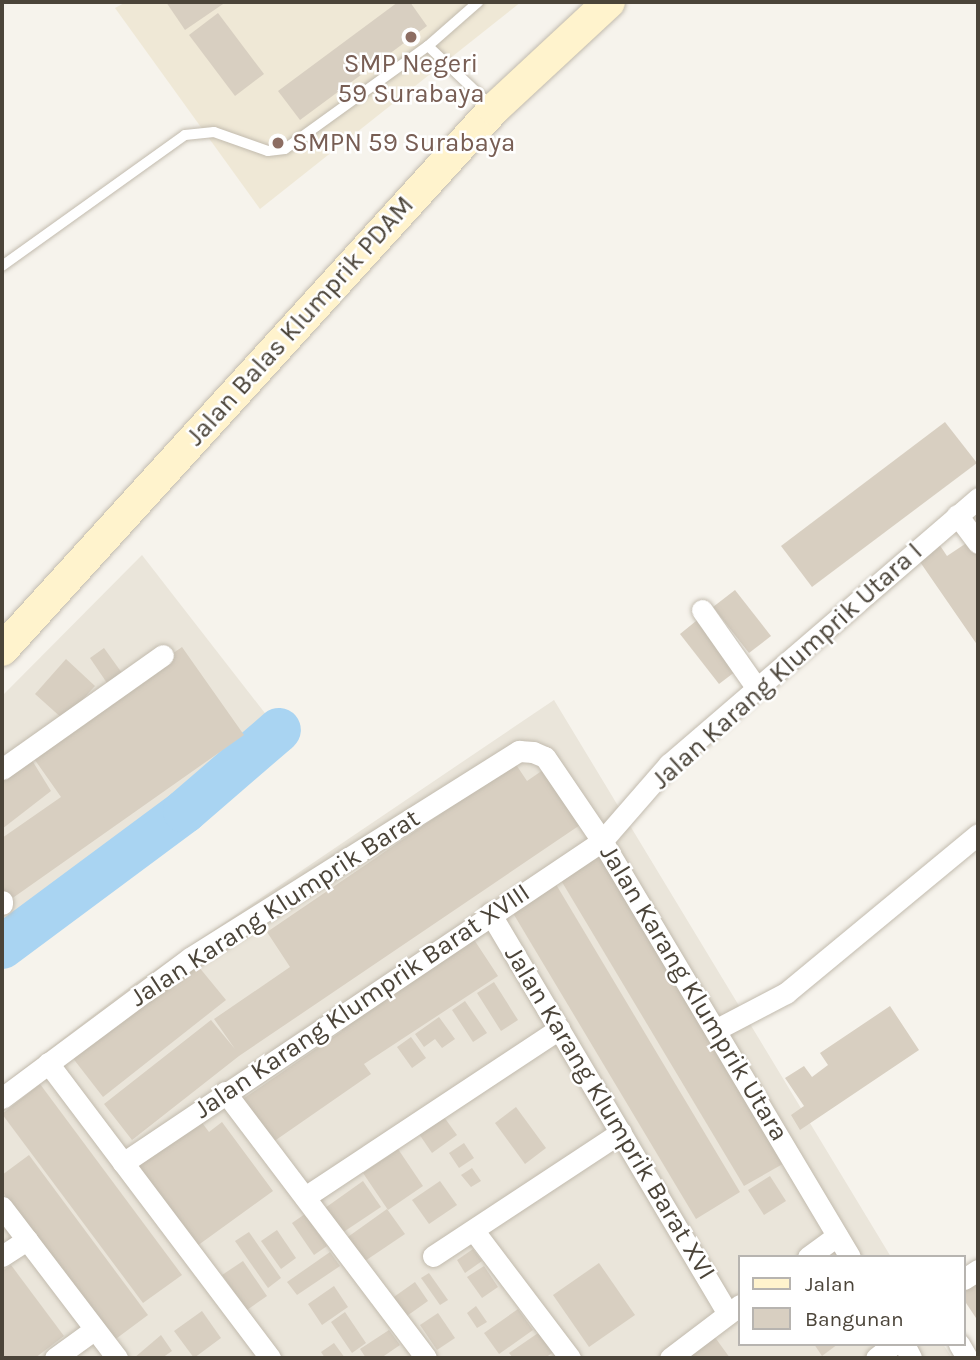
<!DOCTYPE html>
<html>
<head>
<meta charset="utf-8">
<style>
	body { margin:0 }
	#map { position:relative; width:980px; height:1360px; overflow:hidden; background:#f6f3ec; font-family:Karla,sans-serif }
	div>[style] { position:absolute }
	.residential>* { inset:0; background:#eae5da }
	.education>* { inset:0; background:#efe8d6 }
	.river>* { height:44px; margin:-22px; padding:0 22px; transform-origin:22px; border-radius:22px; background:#a9d4f2 }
	.building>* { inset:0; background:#d8cfc1 }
	.roads { filter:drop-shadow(0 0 2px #c2bbae) drop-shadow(0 0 2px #c2bbae) }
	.lane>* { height:10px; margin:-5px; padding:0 5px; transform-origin:5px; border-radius:5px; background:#fff }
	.street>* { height:21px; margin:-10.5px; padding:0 10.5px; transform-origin:10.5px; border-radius:10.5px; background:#fff }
	.secondary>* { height:32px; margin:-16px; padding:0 16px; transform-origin:16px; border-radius:16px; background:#fff3cd }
	.dots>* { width:19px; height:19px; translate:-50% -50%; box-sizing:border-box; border:4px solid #fff; border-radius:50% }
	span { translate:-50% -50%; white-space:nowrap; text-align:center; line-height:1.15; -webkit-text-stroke:5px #fff; paint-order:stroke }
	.education-label { font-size:26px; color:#785e54 }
	.left { translate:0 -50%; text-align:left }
	.street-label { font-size:26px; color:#4b4439 }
	.frame { position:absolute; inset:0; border:4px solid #4b4439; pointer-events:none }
	.legend { position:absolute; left:738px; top:1255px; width:228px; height:91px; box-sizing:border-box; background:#fff; border:2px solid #b7b4b0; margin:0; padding:9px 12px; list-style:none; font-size:21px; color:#4b4439 }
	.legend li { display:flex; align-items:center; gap:14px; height:35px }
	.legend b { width:35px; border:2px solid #b7b4b0 }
</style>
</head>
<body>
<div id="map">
	<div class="residential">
		<div style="clip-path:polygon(142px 555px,292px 748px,2px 947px,2px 696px)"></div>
		<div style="clip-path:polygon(554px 700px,891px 1257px,740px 1257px,740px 1344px,943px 1344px,952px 1358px,2px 1358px,2px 1085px,135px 983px)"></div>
	</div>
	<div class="education">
		<div style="clip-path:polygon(126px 2px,521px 2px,260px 209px,115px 8px)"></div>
	</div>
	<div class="river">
		<div style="left:2px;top:947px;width:228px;rotate:-36.6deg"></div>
		<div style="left:185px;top:811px;width:124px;rotate:-40.8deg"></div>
	</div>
	<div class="building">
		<div style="clip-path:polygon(166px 2px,226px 2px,185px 30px)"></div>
		<div style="clip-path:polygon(398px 2px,410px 2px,427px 26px,300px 120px,278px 91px)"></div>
		<div style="clip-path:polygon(218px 13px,264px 74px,235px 96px,189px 35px)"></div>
		<div style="clip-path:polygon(945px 422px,977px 463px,812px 587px,781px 546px)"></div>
		<div style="clip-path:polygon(971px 540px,978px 550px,978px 646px,918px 559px,939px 544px,947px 556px)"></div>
		<div style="clip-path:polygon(735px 590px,771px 636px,749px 653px,713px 607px)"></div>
		<div style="clip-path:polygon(701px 617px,740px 668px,719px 684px,680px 634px)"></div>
		<div style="clip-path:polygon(182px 647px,244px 735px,7px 902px,2px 894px,2px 838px,61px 797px,30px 753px)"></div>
		<div style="clip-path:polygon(104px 648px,122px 673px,107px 683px,90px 658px)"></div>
		<div style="clip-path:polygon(66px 659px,95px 686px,64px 720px,35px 694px)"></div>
		<div style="clip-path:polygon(30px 757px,51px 791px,2px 829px,2px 776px)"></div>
		<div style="clip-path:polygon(515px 763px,527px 781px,543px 770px,580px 825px,239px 1056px,132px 1140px,104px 1104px,211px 1020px,235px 1049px,214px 1019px,290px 967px,267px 932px)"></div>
		<div style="clip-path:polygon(600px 847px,788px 1161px,744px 1186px,556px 872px)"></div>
		<div style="clip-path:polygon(551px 876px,740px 1192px,696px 1219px,507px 903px)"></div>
		<div style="clip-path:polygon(473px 938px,498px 976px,364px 1064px,371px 1074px,273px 1142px,243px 1099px,342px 1031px,335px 1020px)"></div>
		<div style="clip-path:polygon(194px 961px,226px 1000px,103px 1097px,72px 1057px)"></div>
		<div style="clip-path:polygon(494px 982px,518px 1020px,501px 1031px,477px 993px)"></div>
		<div style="clip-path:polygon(465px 1001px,487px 1033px,473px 1042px,452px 1010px)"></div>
		<div style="clip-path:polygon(890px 1006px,919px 1050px,800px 1130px,791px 1115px,804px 1106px,785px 1078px,804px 1066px,812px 1077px,828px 1065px,820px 1053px)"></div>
		<div style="clip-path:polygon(439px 1017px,455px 1039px,442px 1048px,435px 1039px,424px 1047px,415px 1034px)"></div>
		<div style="clip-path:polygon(411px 1037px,426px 1058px,412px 1068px,397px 1047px)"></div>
		<div style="clip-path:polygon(40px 1084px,182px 1275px,143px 1303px,2px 1114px)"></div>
		<div style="clip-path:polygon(516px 1107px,546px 1148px,525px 1164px,495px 1123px)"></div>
		<div style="clip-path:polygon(197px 1116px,209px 1132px,222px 1122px,273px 1191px,197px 1246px,135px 1162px)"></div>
		<div style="clip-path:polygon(444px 1117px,457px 1135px,432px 1153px,419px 1134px)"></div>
		<div style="clip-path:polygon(464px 1143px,474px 1158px,459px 1168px,449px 1153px)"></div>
		<div style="clip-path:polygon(398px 1149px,423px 1186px,388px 1210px,363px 1173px)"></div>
		<div style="clip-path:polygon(29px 1155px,148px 1315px,113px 1341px,2px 1191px,2px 1175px)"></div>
		<div style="clip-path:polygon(472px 1168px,481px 1181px,471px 1187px,461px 1175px)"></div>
		<div style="clip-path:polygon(770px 1176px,786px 1201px,764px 1215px,748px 1190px)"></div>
		<div style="clip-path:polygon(363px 1181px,381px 1207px,342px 1233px,325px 1208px)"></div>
		<div style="clip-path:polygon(440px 1181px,457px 1205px,429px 1224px,412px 1200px)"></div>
		<div style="clip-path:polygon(387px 1209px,405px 1234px,362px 1263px,345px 1239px)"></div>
		<div style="clip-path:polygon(305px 1214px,327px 1246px,314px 1255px,292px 1223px)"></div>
		<div style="clip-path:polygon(277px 1230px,296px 1258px,281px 1269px,261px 1241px)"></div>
		<div style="clip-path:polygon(249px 1232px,281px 1278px,268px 1288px,235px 1241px)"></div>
		<div style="clip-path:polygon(473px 1249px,482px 1261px,465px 1273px,457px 1260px)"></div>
		<div style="clip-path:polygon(330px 1252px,340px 1266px,297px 1295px,287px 1282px)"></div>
		<div style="clip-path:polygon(243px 1261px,267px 1296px,247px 1310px,222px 1275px)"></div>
		<div style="clip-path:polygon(599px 1263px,635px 1315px,589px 1347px,553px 1295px)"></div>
		<div style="clip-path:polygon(11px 1265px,64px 1336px,35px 1358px,2px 1358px,2px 1271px)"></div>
		<div style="clip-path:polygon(484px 1266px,498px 1287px,482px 1298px,467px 1277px)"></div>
		<div style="clip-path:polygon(429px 1273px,448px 1300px,440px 1305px,421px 1278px)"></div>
		<div style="clip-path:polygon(978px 1274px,978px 1321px,964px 1300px,964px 1283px)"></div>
		<div style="clip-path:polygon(415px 1282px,428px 1301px,404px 1318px,391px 1299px)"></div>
		<div style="clip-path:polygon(334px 1286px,348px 1307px,322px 1325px,308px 1304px)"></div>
		<div style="clip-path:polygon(476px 1306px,487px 1322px,477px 1328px,467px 1313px)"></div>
		<div style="clip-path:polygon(518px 1309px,533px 1330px,499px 1354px,484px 1333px)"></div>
		<div style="clip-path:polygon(202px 1311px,221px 1338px,194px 1358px,174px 1331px)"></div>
		<div style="clip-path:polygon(345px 1312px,366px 1343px,352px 1353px,331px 1322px)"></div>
		<div style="clip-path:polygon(438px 1313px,455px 1338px,437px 1350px,420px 1325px)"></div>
		<div style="clip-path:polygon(544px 1329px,558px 1349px,545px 1358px,513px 1358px,509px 1353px)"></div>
		<div style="clip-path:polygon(389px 1330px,400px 1345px,381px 1358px,366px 1358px,360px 1349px)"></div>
		<div style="clip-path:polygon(161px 1335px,172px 1351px,162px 1358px,134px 1358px)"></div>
		<div style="clip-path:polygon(714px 1336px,730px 1358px,683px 1358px)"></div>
		<div style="clip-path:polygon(334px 1343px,345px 1358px,325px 1358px,321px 1352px)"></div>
		<div style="clip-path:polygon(814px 1344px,838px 1344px,822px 1356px)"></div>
	</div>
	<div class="roads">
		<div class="lane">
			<div style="left:428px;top:46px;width:67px;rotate:-41.3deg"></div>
			<div style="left:2px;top:266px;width:225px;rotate:-35.6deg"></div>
			<div style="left:185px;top:135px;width:29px;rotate:-6deg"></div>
			<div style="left:214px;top:132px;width:57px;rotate:19.4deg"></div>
			<div style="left:268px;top:151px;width:17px;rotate:-7deg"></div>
			<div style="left:285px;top:149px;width:176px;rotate:-35.8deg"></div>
			<div style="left:428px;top:46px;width:88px;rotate:43.6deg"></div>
		</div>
		<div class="street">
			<div style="left:957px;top:515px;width:35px;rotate:53deg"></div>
			<div style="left:702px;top:610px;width:94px;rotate:55deg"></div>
			<div style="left:2px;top:769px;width:197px;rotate:-35.3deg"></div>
			<div style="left:2px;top:901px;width:3px;rotate:90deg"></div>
			<div style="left:490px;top:913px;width:466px;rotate:59.3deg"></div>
			<div style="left:719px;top:1028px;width:76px;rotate:-27.6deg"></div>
			<div style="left:786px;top:993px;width:249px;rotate:-39.6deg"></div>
			<div style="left:48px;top:1063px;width:369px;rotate:53deg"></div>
			<div style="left:225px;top:1092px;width:333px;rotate:52.9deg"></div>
			<div style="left:2px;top:1098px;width:234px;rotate:-36.7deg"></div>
			<div style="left:190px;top:958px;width:389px;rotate:-32.2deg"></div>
			<div style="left:519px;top:751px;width:14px;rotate:4deg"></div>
			<div style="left:533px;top:752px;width:13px;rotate:23deg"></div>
			<div style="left:545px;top:757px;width:102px;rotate:55.8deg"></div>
			<div style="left:602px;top:841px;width:484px;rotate:59.2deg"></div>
			<div style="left:123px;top:1163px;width:577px;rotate:-33.91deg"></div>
			<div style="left:602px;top:841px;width:102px;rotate:-49deg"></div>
			<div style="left:669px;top:764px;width:408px;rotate:-40.7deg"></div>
			<div style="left:305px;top:1197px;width:305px;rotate:-33.5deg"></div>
			<div style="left:2px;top:1207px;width:190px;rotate:52.7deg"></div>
			<div style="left:474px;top:1231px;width:159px;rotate:52.9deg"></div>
			<div style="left:2px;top:1256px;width:30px;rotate:-33deg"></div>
			<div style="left:433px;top:1256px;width:225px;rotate:-33.4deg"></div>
			<div style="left:808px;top:1257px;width:36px;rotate:-36deg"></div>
			<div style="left:964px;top:1279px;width:17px;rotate:-33deg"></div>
			<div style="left:904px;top:1344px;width:16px;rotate:63deg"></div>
			<div style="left:959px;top:1344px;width:16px;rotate:60deg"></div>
			<div style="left:55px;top:1358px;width:49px;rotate:-35.9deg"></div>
			<div style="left:670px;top:1358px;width:88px;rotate:-37.1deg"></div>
			<div style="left:876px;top:1358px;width:23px;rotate:-38deg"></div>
		</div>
		<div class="secondary">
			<div style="left:2px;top:650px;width:731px;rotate:-47.72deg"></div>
			<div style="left:494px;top:109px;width:157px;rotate:-42.9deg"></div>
		</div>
	</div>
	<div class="dots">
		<div style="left:411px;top:37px;background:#8d6e63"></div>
		<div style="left:278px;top:143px;background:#8d6e63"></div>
	</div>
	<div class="education-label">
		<span style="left:411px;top:79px">SMP Negeri<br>59 Surabaya</span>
		<span class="left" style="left:292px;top:143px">SMPN 59 Surabaya</span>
	</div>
	<div class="street-label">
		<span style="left:300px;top:321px;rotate:-48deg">Jalan Balas Klumprik PDAM</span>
		<span style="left:787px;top:666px;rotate:-42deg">Jalan Karang Klumprik Utara I</span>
		<span style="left:275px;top:908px;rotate:-33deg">Jalan Karang Klumprik Barat</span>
		<span style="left:694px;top:993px;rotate:59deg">Jalan Karang Klumprik Utara</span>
		<span style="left:362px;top:1001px;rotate:-34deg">Jalan Karang Klumprik Barat XVIII</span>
		<span style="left:610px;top:1113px;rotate:59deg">Jalan Karang Klumprik Barat XVI</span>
	</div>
	<div class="frame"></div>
	<ul class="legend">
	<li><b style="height:9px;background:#fff3cd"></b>Jalan</li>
	<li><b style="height:19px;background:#d8cfc1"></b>Bangunan</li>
	</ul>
</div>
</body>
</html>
